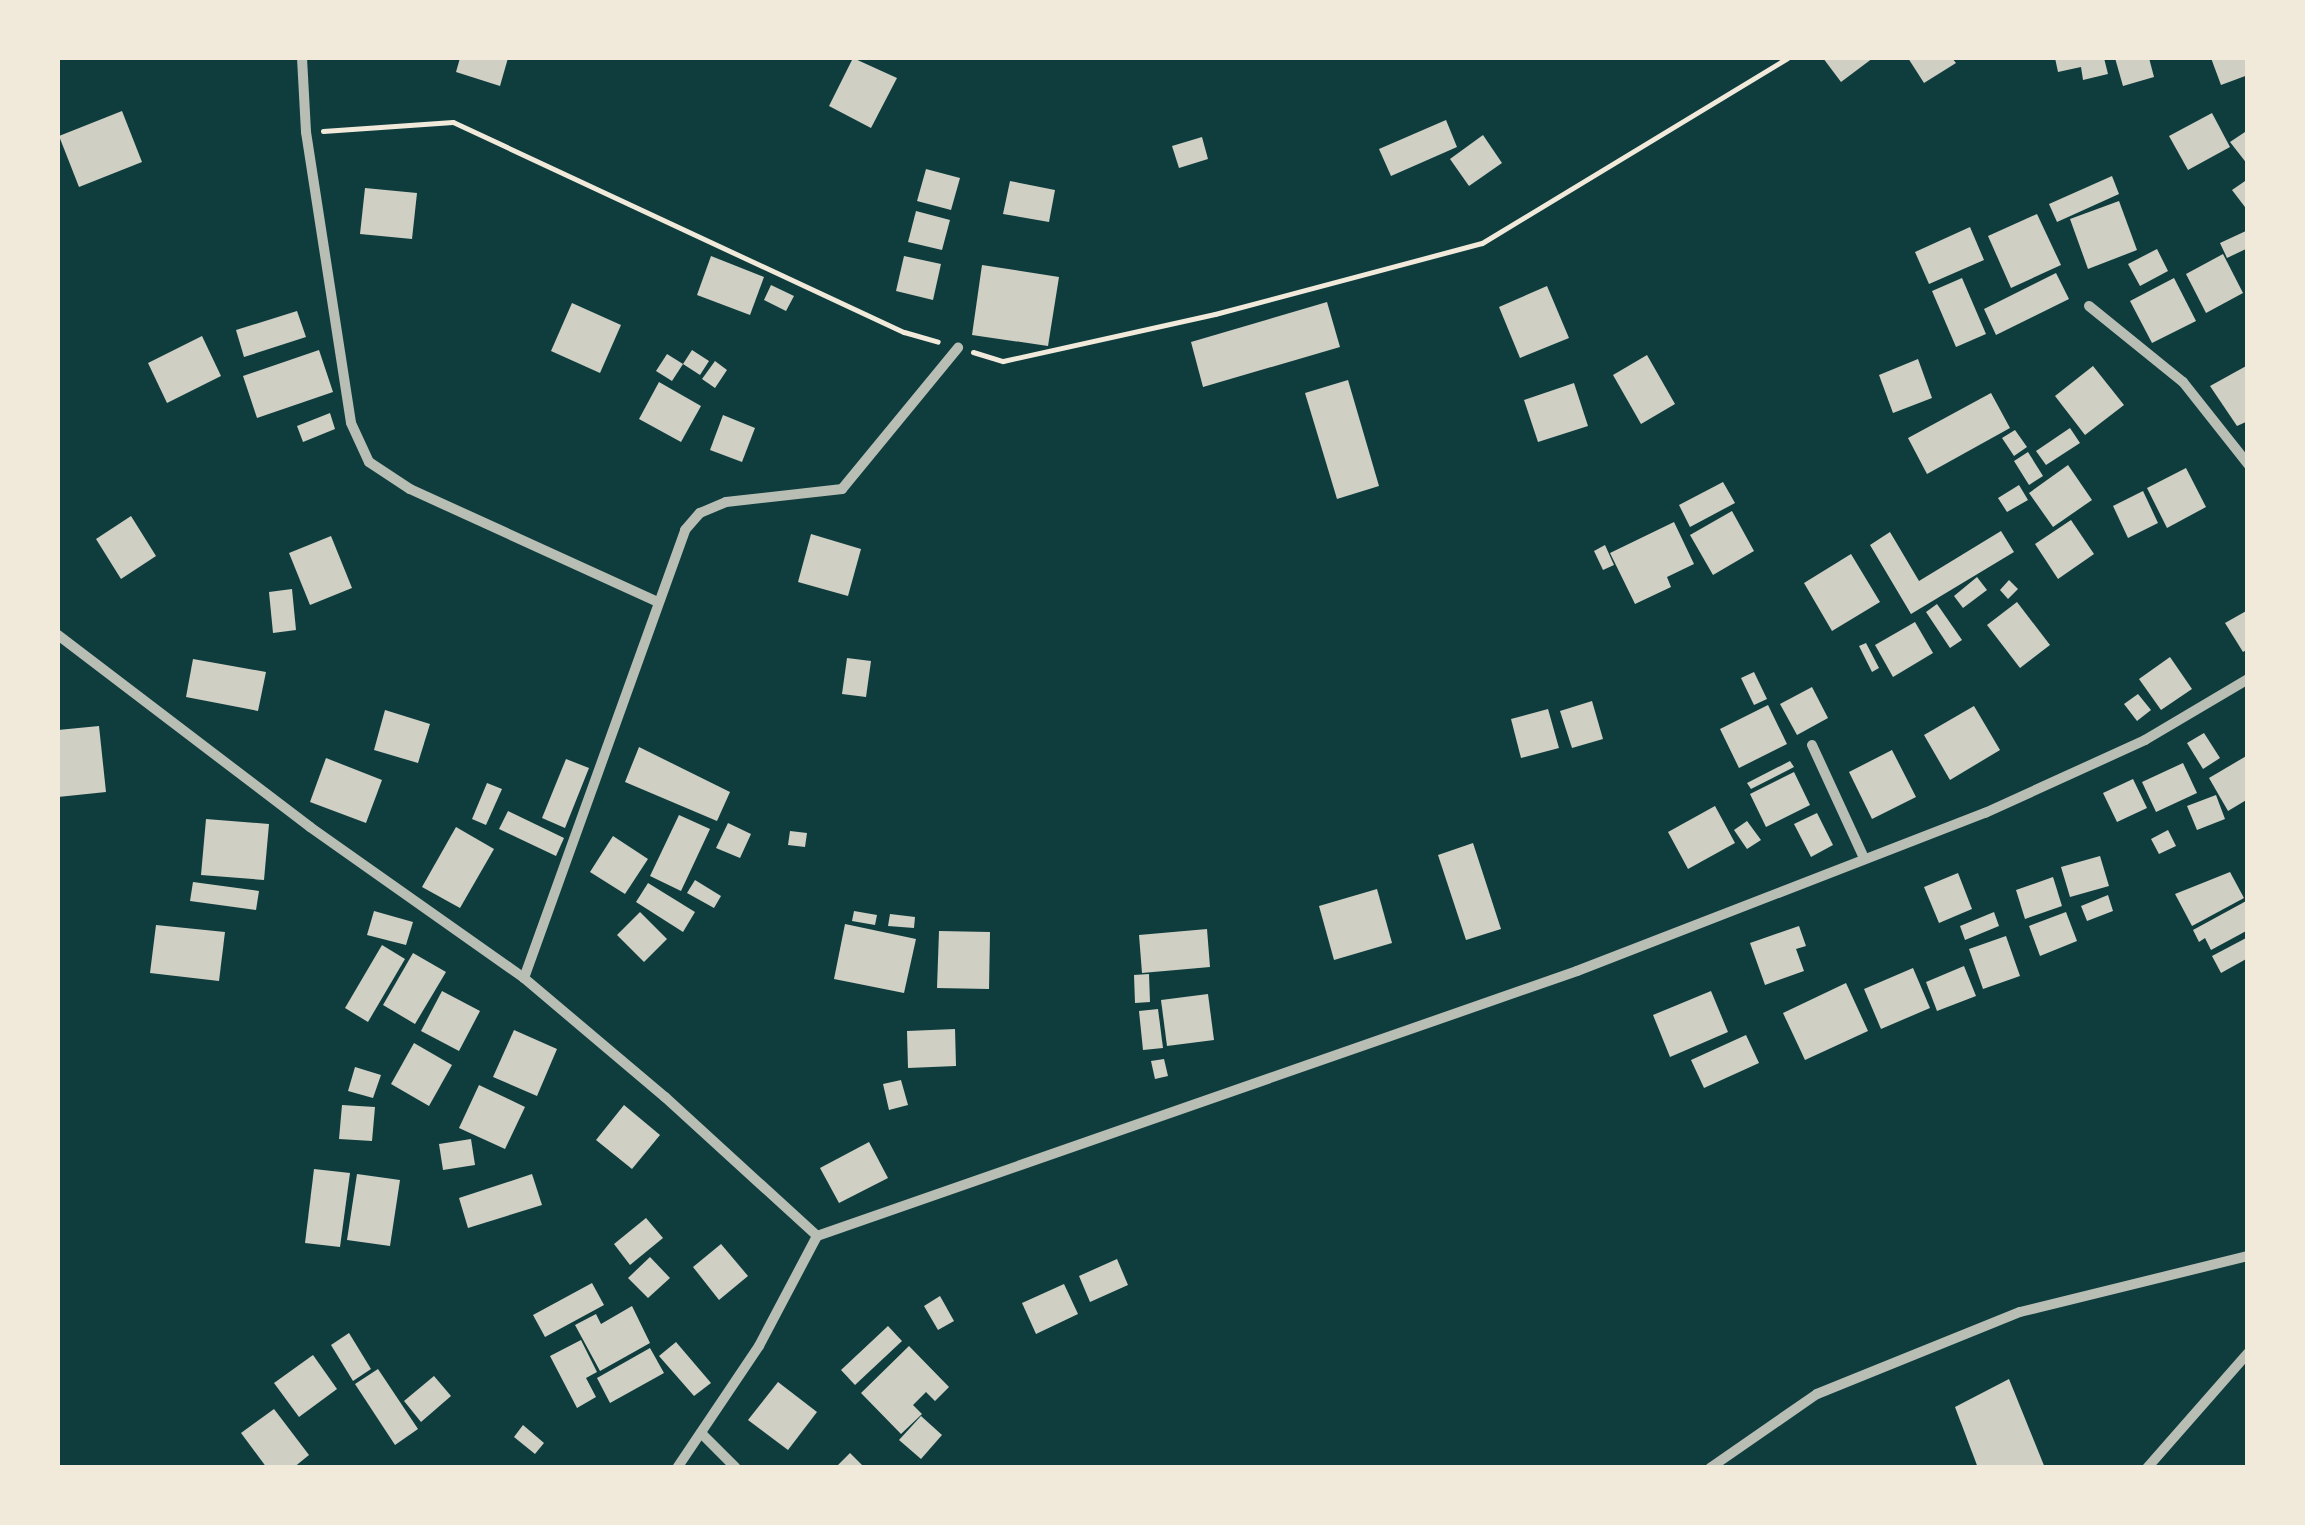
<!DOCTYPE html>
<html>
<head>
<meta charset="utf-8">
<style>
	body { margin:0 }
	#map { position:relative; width:2305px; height:1525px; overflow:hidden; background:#0f3d3e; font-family:Rubik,sans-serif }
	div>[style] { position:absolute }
	.building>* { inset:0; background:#cfcfc3 }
	.path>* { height:5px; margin:-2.5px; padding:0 2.5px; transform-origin:2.5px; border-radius:2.5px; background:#f1e9da }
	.minor>* { height:10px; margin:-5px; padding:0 5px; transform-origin:5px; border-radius:5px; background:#b8beb3 }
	span { translate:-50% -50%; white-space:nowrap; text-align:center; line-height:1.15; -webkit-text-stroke:8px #f1e9da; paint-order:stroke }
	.frame { position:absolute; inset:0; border:60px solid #f1e9da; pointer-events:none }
</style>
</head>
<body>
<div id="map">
	<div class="building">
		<div style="clip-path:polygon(460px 58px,508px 58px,500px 86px,456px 72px)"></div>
		<div style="clip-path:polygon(853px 58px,897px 78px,871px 128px,829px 106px)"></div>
		<div style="clip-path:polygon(1823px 58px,1873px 58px,1841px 82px)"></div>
		<div style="clip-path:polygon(1908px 58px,1952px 58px,1956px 63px,1924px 83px)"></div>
		<div style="clip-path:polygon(2055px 58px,2104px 58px,2108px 74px,2083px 80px,2081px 67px,2058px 72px)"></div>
		<div style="clip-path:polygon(2115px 58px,2149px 58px,2154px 77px,2123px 86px)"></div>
		<div style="clip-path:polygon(2211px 58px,2248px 58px,2248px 75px,2221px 85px)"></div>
		<div style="clip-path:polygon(122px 111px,142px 162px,79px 187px,59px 136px)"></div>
		<div style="clip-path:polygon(2212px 113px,2230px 147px,2188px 170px,2169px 136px)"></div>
		<div style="clip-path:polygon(1446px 120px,1457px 147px,1391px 176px,1379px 149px)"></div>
		<div style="clip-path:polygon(2248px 130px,2248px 165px,2230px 142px)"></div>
		<div style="clip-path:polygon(1483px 135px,1502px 163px,1469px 186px,1450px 159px)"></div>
		<div style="clip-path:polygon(1202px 137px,1208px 159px,1179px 168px,1172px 146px)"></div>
		<div style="clip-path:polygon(926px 169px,960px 178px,951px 210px,917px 201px)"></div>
		<div style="clip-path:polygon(2112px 176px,2119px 194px,2057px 222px,2049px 204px)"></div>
		<div style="clip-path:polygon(2248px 179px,2248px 211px,2232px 190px)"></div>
		<div style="clip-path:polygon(1010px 181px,1055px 190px,1049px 222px,1003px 214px)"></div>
		<div style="clip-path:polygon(365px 188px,417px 193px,412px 239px,360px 234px)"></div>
		<div style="clip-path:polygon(2119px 201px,2137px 250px,2088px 269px,2070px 219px)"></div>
		<div style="clip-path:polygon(916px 211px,950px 220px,942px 250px,908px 242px)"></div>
		<div style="clip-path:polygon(2037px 214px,2061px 265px,2011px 288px,1988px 236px)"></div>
		<div style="clip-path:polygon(1970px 227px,1984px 260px,1929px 284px,1915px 252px)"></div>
		<div style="clip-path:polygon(2248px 230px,2248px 248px,2227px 258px,2220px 243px)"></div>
		<div style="clip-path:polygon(2157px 249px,2168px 271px,2140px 286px,2128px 264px)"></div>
		<div style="clip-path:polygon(2223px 254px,2243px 293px,2206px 313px,2186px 274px)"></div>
		<div style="clip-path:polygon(711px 256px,764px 277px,750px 315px,697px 295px)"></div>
		<div style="clip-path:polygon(904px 256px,941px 264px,933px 300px,896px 291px)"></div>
		<div style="clip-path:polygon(982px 265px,1059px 277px,1048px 346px,972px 335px)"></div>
		<div style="clip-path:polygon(2056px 273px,2069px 299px,1996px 335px,1984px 309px)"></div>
		<div style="clip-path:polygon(1962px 278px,1986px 334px,1956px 347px,1932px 291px)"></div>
		<div style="clip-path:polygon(2174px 278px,2196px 321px,2152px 343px,2130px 301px)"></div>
		<div style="clip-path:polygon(771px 285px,794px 296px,786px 311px,764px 300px)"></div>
		<div style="clip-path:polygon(1547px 286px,1569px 338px,1520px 358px,1499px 307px)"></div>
		<div style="clip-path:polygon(1327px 302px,1340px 347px,1203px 387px,1191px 342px)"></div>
		<div style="clip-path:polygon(572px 303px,621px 325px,600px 373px,551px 351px)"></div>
		<div style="clip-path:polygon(297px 311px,306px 337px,244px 357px,236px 330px)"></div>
		<div style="clip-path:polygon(202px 336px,221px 376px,167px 403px,148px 363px)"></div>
		<div style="clip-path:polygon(319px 350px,333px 392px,257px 418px,243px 376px)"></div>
		<div style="clip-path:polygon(692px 350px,709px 361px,700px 375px,683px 364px)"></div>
		<div style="clip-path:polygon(667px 354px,683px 364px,672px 381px,656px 371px)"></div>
		<div style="clip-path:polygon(1647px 355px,1675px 404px,1641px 424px,1613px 375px)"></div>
		<div style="clip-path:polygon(1918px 359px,1932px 398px,1893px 413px,1879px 375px)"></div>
		<div style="clip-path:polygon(715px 361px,727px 370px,715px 388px,702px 379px)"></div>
		<div style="clip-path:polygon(2248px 365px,2248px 421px,2237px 426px,2210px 386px)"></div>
		<div style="clip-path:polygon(2093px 366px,2124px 405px,2085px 435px,2055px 396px)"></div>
		<div style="clip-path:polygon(1348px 380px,1379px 486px,1337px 499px,1305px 393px)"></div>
		<div style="clip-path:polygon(659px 382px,701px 406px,681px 442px,639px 419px)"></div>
		<div style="clip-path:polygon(1574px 383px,1588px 426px,1538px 442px,1524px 400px)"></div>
		<div style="clip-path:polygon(1991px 393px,2010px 428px,1927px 474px,1908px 438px)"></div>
		<div style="clip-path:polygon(330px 413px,335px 429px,303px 442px,297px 426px)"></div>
		<div style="clip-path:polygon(723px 415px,755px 428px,742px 462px,710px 450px)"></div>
		<div style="clip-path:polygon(2070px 428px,2080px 443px,2046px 465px,2036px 451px)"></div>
		<div style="clip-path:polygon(2015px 430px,2027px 447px,2014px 456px,2002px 438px)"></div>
		<div style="clip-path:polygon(2028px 452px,2043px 476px,2029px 485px,2014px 461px)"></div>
		<div style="clip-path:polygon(2068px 465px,2092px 500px,2053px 527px,2029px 493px)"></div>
		<div style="clip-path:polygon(2186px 468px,2206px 507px,2167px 528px,2147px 488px)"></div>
		<div style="clip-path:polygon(1723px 482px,1735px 503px,1690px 527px,1679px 505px)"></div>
		<div style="clip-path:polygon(2019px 485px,2028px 500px,2007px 512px,1998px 498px)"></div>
		<div style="clip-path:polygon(2143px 491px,2158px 523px,2128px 538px,2113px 506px)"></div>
		<div style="clip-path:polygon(1732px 511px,1754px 551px,1713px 575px,1690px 535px)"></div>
		<div style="clip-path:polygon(131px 516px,156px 556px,121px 579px,96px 539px)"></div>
		<div style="clip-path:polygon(2071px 520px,2094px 554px,2058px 579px,2035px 544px)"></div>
		<div style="clip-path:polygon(1674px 522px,1694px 564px,1667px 577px,1671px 587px,1635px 604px,1610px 553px)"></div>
		<div style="clip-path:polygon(2001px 531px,2014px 552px,1911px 614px,1870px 545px,1890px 532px,1919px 581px)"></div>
		<div style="clip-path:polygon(811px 534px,861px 549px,848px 596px,798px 582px)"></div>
		<div style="clip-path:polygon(331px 536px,352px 588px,310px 605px,289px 553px)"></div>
		<div style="clip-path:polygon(1605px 545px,1614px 565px,1603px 570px,1594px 551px)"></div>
		<div style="clip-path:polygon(1851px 554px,1880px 602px,1832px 631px,1804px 583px)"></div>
		<div style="clip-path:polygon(1977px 577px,1987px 590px,1963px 608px,1954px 596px)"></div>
		<div style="clip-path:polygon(2009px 580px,2018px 589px,2008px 599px,2000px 590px)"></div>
		<div style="clip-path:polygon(292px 589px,296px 630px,273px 633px,269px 592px)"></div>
		<div style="clip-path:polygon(2017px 602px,2050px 645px,2020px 668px,1987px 625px)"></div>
		<div style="clip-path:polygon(1937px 604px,1962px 640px,1950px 648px,1926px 612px)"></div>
		<div style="clip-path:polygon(2248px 610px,2248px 649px,2243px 652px,2225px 623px)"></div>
		<div style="clip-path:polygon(1915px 622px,1933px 653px,1893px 677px,1875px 645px)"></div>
		<div style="clip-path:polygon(1866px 643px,1879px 668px,1872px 672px,1859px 646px)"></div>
		<div style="clip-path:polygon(2170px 657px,2192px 689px,2161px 710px,2139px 679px)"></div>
		<div style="clip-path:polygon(847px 658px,871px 661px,866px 697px,842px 694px)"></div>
		<div style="clip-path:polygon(193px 659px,266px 672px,258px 711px,186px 697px)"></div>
		<div style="clip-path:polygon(1754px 672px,1767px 699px,1754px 705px,1741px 678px)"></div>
		<div style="clip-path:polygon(1812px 687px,1828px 718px,1797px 735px,1780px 704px)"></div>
		<div style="clip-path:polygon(2138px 694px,2151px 710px,2137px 721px,2124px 704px)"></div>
		<div style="clip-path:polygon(1592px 701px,1603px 739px,1572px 748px,1560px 711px)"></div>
		<div style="clip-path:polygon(1768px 705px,1787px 744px,1739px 768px,1720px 729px)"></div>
		<div style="clip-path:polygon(1974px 706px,2000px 750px,1950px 780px,1924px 735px)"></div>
		<div style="clip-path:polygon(1548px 709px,1559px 748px,1521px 758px,1511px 719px)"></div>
		<div style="clip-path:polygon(385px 710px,430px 724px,418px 763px,374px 750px)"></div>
		<div style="clip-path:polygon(99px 726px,106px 792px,58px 797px,58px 730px)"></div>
		<div style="clip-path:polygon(2204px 733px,2220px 758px,2203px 769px,2187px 743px)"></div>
		<div style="clip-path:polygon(639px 747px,730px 792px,717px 821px,625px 782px)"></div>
		<div style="clip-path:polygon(1892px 750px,1916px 797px,1872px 819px,1849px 772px)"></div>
		<div style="clip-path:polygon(2248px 755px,2248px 799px,2228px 811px,2209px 778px)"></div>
		<div style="clip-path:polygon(326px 758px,382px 780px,366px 823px,310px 802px)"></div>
		<div style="clip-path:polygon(566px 759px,589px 768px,565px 828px,542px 818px)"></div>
		<div style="clip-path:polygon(1790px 761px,1794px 767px,1751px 789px,1747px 783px)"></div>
		<div style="clip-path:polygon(2183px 763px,2197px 793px,2156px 812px,2142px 782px)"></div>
		<div style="clip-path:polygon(1794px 772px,1810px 805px,1766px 827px,1750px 794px)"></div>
		<div style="clip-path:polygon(2133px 779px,2147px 808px,2117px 822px,2103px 793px)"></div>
		<div style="clip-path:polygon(487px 783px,502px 789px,486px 825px,472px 819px)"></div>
		<div style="clip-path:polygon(2216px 795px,2225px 819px,2197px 830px,2187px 806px)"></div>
		<div style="clip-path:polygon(1715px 806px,1735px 843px,1688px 869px,1668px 832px)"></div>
		<div style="clip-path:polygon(508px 811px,564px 838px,556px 856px,499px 829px)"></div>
		<div style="clip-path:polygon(1817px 813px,1833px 845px,1811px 857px,1794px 824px)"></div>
		<div style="clip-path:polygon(679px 815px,710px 829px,681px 891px,650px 876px)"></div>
		<div style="clip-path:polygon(206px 819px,269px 824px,264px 880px,201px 875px)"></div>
		<div style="clip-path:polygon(1747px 821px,1761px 840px,1747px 849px,1734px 830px)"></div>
		<div style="clip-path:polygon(728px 823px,751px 834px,740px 858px,716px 848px)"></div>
		<div style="clip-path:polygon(456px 827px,494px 849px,460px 908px,422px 887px)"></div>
		<div style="clip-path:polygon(2168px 830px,2176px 846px,2159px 854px,2151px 839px)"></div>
		<div style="clip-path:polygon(790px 831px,807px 833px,805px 847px,788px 845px)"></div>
		<div style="clip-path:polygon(613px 836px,648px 859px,625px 894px,590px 872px)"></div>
		<div style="clip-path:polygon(1473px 843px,1501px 929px,1466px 940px,1438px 855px)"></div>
		<div style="clip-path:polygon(2100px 856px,2109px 886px,2070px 897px,2061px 867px)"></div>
		<div style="clip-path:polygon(2230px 872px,2244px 898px,2192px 926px,2175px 894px)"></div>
		<div style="clip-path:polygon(1958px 873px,1972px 909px,1939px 923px,1924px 887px)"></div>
		<div style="clip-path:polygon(2053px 877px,2062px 906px,2025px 919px,2016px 890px)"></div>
		<div style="clip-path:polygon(695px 880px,721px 896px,714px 908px,687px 893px)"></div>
		<div style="clip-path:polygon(193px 882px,259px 891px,256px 910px,190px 901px)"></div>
		<div style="clip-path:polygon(648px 883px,695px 912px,683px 932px,636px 902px)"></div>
		<div style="clip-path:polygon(1377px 889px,1392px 943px,1334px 960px,1319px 906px)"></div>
		<div style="clip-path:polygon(2108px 895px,2113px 911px,2087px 921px,2081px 906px)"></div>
		<div style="clip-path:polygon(2248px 900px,2248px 930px,2211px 950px,2205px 938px,2199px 942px,2193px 930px)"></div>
		<div style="clip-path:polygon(374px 911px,413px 922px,406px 945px,367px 935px)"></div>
		<div style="clip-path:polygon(854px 911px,877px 915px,875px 925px,852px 921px)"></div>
		<div style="clip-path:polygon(640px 912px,667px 939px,644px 962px,617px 935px)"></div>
		<div style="clip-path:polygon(1994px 912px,1999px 926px,1965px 940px,1960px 926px)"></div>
		<div style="clip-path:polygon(2066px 912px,2077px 941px,2040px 956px,2029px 926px)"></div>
		<div style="clip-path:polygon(890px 914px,915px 917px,914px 928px,888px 926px)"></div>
		<div style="clip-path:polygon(845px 924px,916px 939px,904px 993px,834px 979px)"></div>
		<div style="clip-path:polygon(156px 925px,225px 932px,219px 981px,150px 973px)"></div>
		<div style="clip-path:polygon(1799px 926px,1806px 946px,1796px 949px,1804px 971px,1765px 985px,1750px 943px)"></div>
		<div style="clip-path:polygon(1207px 929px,1210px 967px,1142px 973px,1139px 935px)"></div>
		<div style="clip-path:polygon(939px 931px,990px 932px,989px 989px,937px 988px)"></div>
		<div style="clip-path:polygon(2006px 936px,2020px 976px,1983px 989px,1969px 949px)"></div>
		<div style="clip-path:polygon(2248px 937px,2248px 958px,2221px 973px,2212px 956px)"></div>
		<div style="clip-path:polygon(382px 945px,405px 959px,368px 1022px,345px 1008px)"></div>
		<div style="clip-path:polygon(413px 953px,446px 972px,415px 1024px,383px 1005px)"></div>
		<div style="clip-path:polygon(1964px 966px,1976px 996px,1937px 1011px,1926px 982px)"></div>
		<div style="clip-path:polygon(1913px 968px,1930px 1008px,1881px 1029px,1864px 989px)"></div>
		<div style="clip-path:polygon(1149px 974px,1150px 1002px,1135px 1003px,1134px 975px)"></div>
		<div style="clip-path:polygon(1846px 983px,1868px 1031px,1805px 1060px,1783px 1013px)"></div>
		<div style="clip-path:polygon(442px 991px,480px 1011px,459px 1051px,421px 1031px)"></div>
		<div style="clip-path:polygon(1711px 991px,1728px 1032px,1670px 1057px,1653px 1015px)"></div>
		<div style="clip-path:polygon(1208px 994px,1214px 1040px,1167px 1046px,1161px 1000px)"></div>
		<div style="clip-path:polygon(1158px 1009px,1163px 1048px,1143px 1050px,1139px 1011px)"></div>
		<div style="clip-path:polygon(955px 1029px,956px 1066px,908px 1068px,907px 1031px)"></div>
		<div style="clip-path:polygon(514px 1030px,557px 1049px,537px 1096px,493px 1077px)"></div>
		<div style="clip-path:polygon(1746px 1035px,1759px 1063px,1704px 1088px,1691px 1060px)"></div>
		<div style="clip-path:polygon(414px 1043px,452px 1065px,429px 1106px,391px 1084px)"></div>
		<div style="clip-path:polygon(1164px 1059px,1168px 1076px,1155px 1079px,1151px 1061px)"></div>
		<div style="clip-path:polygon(355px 1067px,381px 1075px,373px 1098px,348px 1091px)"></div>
		<div style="clip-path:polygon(901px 1080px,908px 1105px,889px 1110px,883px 1084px)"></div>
		<div style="clip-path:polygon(479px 1085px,525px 1107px,505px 1149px,459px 1128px)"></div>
		<div style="clip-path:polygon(342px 1105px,375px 1107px,372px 1141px,339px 1139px)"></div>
		<div style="clip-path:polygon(624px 1105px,660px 1135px,632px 1169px,596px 1140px)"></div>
		<div style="clip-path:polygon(471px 1139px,475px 1165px,443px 1170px,439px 1144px)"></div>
		<div style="clip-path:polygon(869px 1142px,888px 1178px,839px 1203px,820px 1168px)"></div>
		<div style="clip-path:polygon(314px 1169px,350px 1173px,340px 1247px,305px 1243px)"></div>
		<div style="clip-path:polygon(357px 1174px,400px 1180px,390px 1246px,347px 1240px)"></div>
		<div style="clip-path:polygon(532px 1174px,542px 1205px,468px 1228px,459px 1198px)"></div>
		<div style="clip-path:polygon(646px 1218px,663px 1238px,630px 1265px,614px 1244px)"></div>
		<div style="clip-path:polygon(721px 1244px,748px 1276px,719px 1300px,693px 1267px)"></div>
		<div style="clip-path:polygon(650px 1257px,670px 1278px,648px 1298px,628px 1278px)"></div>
		<div style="clip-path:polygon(1117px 1259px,1128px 1285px,1090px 1302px,1079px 1276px)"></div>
		<div style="clip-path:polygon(592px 1283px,604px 1305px,545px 1337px,533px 1315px)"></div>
		<div style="clip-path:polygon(1064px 1284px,1078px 1314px,1036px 1334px,1022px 1303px)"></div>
		<div style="clip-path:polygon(940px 1296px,954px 1321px,938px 1330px,924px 1306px)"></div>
		<div style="clip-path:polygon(632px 1306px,650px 1343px,600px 1371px,575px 1325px,596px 1314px,601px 1324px)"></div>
		<div style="clip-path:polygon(888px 1326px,902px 1341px,855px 1385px,841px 1370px)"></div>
		<div style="clip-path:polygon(349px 1333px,371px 1369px,353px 1381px,331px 1345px)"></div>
		<div style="clip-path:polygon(581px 1340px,597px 1372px,586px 1378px,596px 1397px,577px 1408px,550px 1356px)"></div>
		<div style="clip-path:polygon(676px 1342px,711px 1383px,694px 1396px,659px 1356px)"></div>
		<div style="clip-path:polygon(909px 1346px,949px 1387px,935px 1401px,926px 1392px,913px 1405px,922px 1414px,901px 1434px,861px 1393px)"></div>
		<div style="clip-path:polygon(650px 1348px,664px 1373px,610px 1403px,597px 1378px)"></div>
		<div style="clip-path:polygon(313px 1355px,337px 1389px,299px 1417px,274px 1383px)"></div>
		<div style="clip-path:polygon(378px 1369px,418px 1429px,395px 1445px,355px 1384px)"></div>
		<div style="clip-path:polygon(434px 1376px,451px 1396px,421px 1422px,404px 1401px)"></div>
		<div style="clip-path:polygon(2009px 1379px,2045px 1468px,1978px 1468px,1955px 1407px)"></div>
		<div style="clip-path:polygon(778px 1382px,817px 1412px,788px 1450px,748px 1420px)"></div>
		<div style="clip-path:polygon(274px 1409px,309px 1455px,293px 1468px,267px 1468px,241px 1433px)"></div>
		<div style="clip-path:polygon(921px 1416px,942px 1435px,921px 1459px,899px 1440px)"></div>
		<div style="clip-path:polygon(523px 1425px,544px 1443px,535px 1454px,514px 1437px)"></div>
		<div style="clip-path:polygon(850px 1453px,865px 1468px,835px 1468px)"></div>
	</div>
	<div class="path">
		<div style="left:323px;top:131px;width:130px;rotate:-4deg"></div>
		<div style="left:453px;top:122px;width:497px;rotate:25deg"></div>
		<div style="left:904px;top:332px;width:35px;rotate:16deg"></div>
		<div style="left:973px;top:352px;width:31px;rotate:17deg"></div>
		<div style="left:1003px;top:361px;width:217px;rotate:-12.5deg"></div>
		<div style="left:1215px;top:314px;width:276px;rotate:-14.9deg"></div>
		<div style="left:1482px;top:243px;width:357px;rotate:-31.2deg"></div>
	</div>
	<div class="minor">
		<div style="left:302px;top:58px;width:74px;rotate:86.9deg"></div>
		<div style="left:306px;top:132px;width:294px;rotate:81.2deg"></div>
		<div style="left:351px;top:423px;width:43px;rotate:65.2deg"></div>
		<div style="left:369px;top:462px;width:49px;rotate:33.4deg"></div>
		<div style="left:410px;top:489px;width:273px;rotate:24.5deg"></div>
		<div style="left:2089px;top:306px;width:121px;rotate:39deg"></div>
		<div style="left:2183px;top:382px;width:105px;rotate:51.6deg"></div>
		<div style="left:58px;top:635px;width:317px;rotate:37.3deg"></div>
		<div style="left:310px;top:827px;width:262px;rotate:35.2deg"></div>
		<div style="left:524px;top:978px;width:185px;rotate:40.2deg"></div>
		<div style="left:665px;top:1097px;width:206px;rotate:42.4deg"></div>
		<div style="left:817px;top:1236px;width:805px;rotate:-19.22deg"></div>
		<div style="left:1577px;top:971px;width:438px;rotate:-21.2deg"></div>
		<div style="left:1985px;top:813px;width:176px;rotate:-24.5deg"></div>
		<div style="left:2145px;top:740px;width:120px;rotate:-30.6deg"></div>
		<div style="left:1812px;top:745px;width:124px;rotate:65.3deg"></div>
		<div style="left:524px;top:978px;width:476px;rotate:-70.2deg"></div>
		<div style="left:685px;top:530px;width:23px;rotate:-49deg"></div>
		<div style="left:700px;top:513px;width:28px;rotate:-23deg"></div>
		<div style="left:726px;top:502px;width:117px;rotate:-6.4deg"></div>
		<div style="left:842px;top:489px;width:183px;rotate:-50.6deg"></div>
		<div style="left:701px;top:1433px;width:49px;rotate:45deg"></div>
		<div style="left:677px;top:1468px;width:147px;rotate:-56.1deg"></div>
		<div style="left:759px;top:1346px;width:124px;rotate:-62.2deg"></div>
		<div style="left:1710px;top:1468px;width:130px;rotate:-34.7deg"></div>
		<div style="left:1817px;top:1394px;width:219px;rotate:-22deg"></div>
		<div style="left:2020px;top:1312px;width:235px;rotate:-13.8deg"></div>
		<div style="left:2147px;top:1468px;width:153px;rotate:-48.7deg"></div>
	</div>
	<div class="frame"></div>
</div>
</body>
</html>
